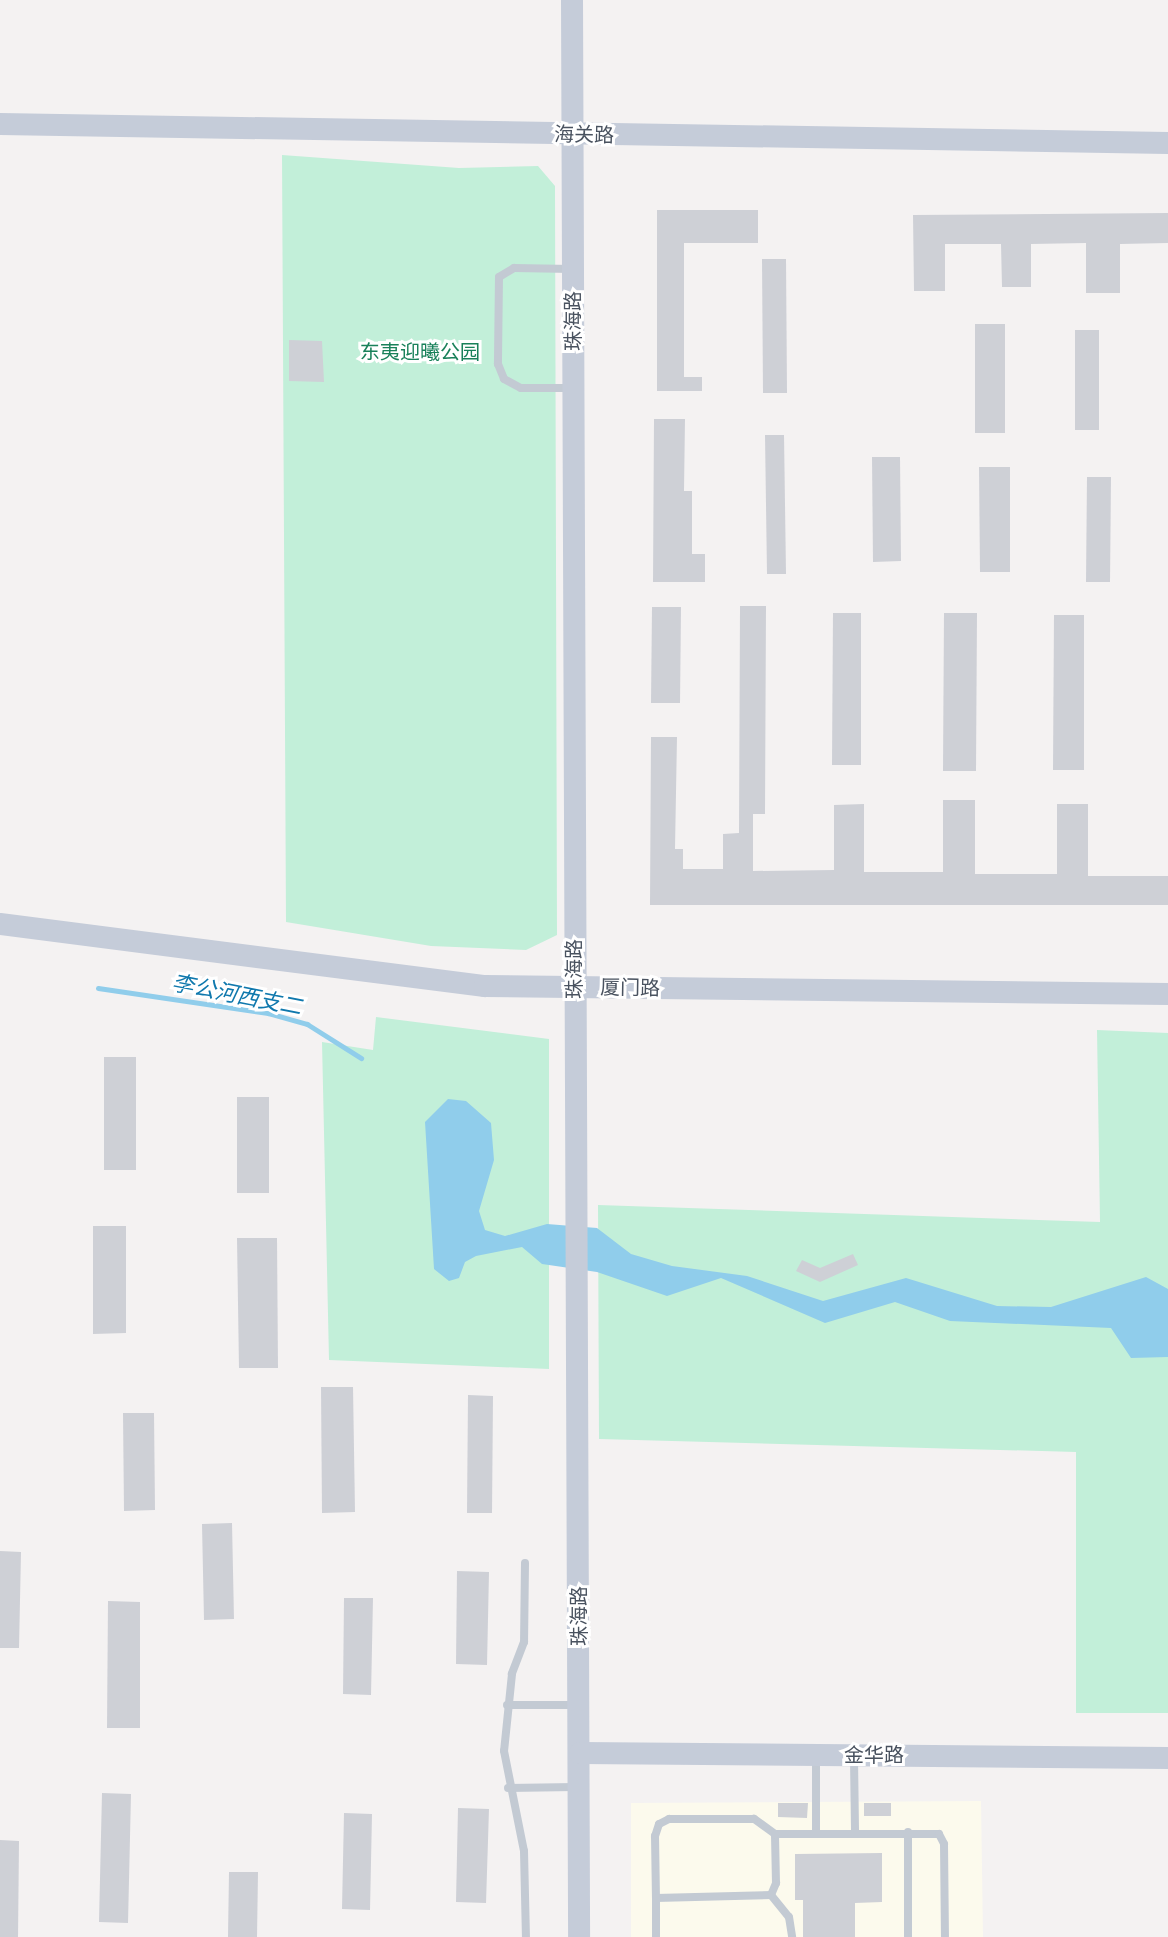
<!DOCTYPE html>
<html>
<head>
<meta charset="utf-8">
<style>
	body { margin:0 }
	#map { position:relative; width:1168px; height:1937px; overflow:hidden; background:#f4f2f2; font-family:"Fira Sans","Noto Sans SC",sans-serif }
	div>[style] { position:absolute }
	.commercial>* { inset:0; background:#fcfaed }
	.green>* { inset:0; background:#c2efd9 }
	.water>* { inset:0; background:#90cdeb }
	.stream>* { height:5px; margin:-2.5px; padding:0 2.5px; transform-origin:2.5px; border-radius:2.5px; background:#90cdeb }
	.building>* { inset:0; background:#ced0d6 }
	.lane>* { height:8px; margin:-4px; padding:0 4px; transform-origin:4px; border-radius:4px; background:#c3cad3 }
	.secondary>* { height:22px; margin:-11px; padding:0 11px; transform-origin:11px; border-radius:11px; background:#c5ccd9 }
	span { translate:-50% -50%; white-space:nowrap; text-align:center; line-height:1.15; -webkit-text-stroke:6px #fff; paint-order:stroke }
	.street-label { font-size:20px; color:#49525f }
	.park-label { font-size:20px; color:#19815a }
	.water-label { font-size:22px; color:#0f78ad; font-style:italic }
</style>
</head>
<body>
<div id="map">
	<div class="commercial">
		<div style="clip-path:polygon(981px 1801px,983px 1937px,631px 1937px,631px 1803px)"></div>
	</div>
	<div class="green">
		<div style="clip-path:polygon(282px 155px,459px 168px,538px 166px,555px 186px,557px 935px,526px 950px,431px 946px,286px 922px)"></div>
		<div style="clip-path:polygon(376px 1017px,549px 1039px,549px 1369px,329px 1360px,322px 1042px,373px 1050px)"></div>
		<div style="clip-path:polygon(1097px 1030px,1168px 1033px,1168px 1713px,1076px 1713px,1076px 1452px,599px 1439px,598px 1205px,1100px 1222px)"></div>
	</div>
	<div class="water">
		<div style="clip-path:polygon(448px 1099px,466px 1101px,491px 1123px,494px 1160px,479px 1211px,485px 1230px,505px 1236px,547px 1224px,597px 1228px,631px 1254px,672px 1266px,747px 1276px,823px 1301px,906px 1278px,997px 1306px,1051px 1307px,1146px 1277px,1168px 1289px,1168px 1357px,1131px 1358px,1111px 1328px,950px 1321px,895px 1302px,825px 1323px,721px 1278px,667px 1296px,597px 1272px,542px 1264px,522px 1247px,476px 1256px,465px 1262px,459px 1278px,449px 1281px,434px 1269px,425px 1122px)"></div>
	</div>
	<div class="stream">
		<div style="left:98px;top:988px;width:172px;rotate:8.4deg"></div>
		<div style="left:268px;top:1013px;width:41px;rotate:15.8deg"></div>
		<div style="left:307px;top:1024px;width:64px;rotate:32.2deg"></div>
	</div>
	<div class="building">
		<div style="clip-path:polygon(657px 210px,758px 210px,758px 243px,684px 243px,684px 377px,702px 377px,702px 391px,657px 391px)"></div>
		<div style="clip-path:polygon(1168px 213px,1168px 243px,1120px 244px,1120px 293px,1086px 293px,1086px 243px,1031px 244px,1031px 287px,1002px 287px,1001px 244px,945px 244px,945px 291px,914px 291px,913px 215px)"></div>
		<div style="clip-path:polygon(762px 259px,786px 259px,787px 393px,763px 393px)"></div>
		<div style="clip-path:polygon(975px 324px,1005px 324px,1005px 433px,975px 433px)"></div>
		<div style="clip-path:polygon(1075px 330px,1099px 330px,1099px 430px,1075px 430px)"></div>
		<div style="clip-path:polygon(289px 340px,322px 341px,324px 382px,289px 381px)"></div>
		<div style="clip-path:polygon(654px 419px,685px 419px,684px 491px,692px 491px,692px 554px,705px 554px,705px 582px,653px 582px)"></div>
		<div style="clip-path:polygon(765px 435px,784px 435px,786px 574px,767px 574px)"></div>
		<div style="clip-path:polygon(872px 457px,900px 457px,901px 561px,873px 562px)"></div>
		<div style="clip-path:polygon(979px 467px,1010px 467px,1010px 572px,980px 572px)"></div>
		<div style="clip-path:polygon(1087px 477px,1111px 477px,1110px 582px,1086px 582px)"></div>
		<div style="clip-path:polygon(740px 606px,766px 606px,765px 814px,753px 814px,753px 871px,834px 870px,834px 805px,864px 804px,864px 872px,943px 872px,943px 800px,975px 800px,975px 874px,1057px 874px,1057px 804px,1088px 804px,1088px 876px,1168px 876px,1168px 905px,650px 905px,651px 737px,677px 737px,675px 849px,683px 849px,683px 869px,723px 869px,723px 834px,739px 833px)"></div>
		<div style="clip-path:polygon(652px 607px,681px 607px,680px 703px,651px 703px)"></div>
		<div style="clip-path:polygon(833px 613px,861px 613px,861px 765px,832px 765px)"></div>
		<div style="clip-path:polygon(944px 613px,977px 613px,976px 771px,943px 771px)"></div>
		<div style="clip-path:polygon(1054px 615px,1084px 615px,1084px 770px,1053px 770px)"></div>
		<div style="clip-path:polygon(104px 1057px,136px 1057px,136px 1170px,104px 1170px)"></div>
		<div style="clip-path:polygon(237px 1097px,269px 1097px,269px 1193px,237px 1193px)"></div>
		<div style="clip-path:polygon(93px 1226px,126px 1226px,126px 1333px,93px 1334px)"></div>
		<div style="clip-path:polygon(237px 1238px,277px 1238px,278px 1368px,239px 1368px)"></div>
		<div style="clip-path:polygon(853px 1254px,858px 1265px,820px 1282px,796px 1271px,802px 1260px,820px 1268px)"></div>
		<div style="clip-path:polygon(321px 1387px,353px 1387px,355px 1512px,322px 1513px)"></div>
		<div style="clip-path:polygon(468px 1395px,493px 1396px,492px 1513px,467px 1513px)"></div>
		<div style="clip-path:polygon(123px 1413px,154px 1413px,155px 1510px,124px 1511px)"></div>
		<div style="clip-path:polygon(232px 1523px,234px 1619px,204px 1620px,202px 1524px)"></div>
		<div style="clip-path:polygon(0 1551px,21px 1552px,19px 1648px,0 1648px)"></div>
		<div style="clip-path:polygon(457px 1571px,489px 1572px,487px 1665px,456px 1664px)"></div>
		<div style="clip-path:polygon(344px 1598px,373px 1598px,371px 1695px,343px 1694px)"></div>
		<div style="clip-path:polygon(108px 1601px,140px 1602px,140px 1728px,107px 1728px)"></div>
		<div style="clip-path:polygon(102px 1793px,131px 1794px,128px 1923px,99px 1922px)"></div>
		<div style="clip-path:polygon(778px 1803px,808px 1803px,807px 1818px,778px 1817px)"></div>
		<div style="clip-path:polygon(864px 1803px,891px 1803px,891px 1816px,864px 1816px)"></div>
		<div style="clip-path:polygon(458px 1808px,489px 1809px,486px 1903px,456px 1902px)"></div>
		<div style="clip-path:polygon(344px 1813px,372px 1814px,370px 1910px,342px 1909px)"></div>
		<div style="clip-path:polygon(0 1840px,19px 1841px,18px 1937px,0 1937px)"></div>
		<div style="clip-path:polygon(882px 1853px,882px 1902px,855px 1903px,855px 1937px,803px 1937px,803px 1900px,795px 1900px,795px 1854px)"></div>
		<div style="clip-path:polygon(229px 1872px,258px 1872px,257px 1937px,228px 1937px)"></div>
	</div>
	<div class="lane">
		<div style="left:572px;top:269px;width:58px;rotate:-179deg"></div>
		<div style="left:514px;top:268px;width:17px;rotate:149deg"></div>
		<div style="left:499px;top:277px;width:87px;rotate:90.7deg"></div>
		<div style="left:498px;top:364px;width:16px;rotate:68deg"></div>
		<div style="left:504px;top:379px;width:19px;rotate:28deg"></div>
		<div style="left:521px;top:388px;width:52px"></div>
		<div style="left:525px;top:1563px;width:79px;rotate:90.7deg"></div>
		<div style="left:524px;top:1642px;width:34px;rotate:111deg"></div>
		<div style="left:512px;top:1674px;width:77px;rotate:95.9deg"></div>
		<div style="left:504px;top:1751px;width:102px;rotate:78.7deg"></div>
		<div style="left:524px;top:1851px;width:86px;rotate:88.7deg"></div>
		<div style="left:507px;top:1705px;width:71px"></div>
		<div style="left:816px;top:1758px;width:76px;rotate:90deg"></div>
		<div style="left:854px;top:1758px;width:75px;rotate:89.2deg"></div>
		<div style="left:508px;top:1788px;width:67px;rotate:-0.9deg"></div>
		<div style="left:908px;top:1832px;width:105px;rotate:90deg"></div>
		<div style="left:775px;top:1834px;width:164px"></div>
		<div style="left:939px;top:1834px;width:11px;rotate:63deg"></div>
		<div style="left:944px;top:1844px;width:93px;rotate:89.4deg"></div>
		<div style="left:771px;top:1895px;width:28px;rotate:51deg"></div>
		<div style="left:789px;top:1917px;width:20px;rotate:81deg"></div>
		<div style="left:656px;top:1898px;width:115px;rotate:-1.5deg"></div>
		<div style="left:771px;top:1895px;width:13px;rotate:-67deg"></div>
		<div style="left:776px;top:1883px;width:49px;rotate:-91.2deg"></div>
		<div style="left:775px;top:1834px;width:26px;rotate:-144deg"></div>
		<div style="left:754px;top:1819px;width:85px;rotate:180deg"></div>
		<div style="left:669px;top:1819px;width:11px;rotate:153deg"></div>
		<div style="left:659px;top:1824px;width:13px;rotate:108deg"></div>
		<div style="left:655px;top:1836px;width:62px;rotate:89.1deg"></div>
		<div style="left:656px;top:1898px;width:39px;rotate:90deg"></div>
	</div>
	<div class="secondary">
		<div style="left:572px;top:0;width:1937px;rotate:89.79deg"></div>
		<div style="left:0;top:124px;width:1168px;rotate:0.93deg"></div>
		<div style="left:0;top:924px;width:489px;rotate:7.3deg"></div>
		<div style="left:485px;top:986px;width:683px;rotate:0.67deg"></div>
		<div style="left:580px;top:1753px;width:588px;rotate:0.49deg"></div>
	</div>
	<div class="street-label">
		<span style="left:584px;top:135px;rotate:1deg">海关路</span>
		<span style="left:573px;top:321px;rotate:-90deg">珠海路</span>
		<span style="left:574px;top:969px;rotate:-90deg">珠海路</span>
		<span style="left:630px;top:988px;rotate:1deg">厦门路</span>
		<span style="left:579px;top:1616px;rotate:-90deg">珠海路</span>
		<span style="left:874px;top:1755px">金华路</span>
	</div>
	<div class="park-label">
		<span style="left:420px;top:352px">东夷迎曦公园</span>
	</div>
	<div class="water-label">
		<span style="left:237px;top:995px;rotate:11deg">李公河西支二</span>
	</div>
</div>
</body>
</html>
